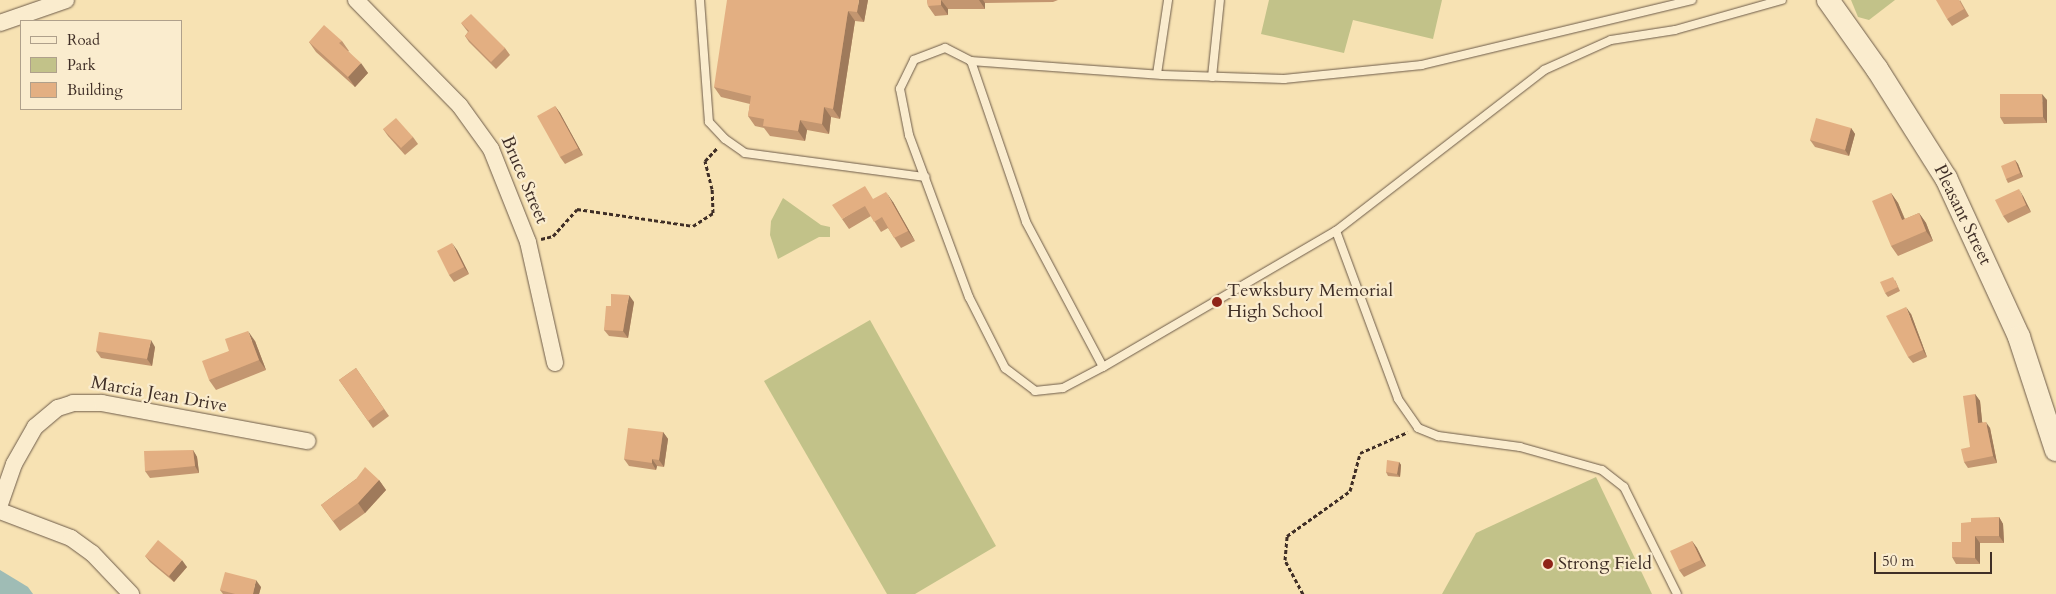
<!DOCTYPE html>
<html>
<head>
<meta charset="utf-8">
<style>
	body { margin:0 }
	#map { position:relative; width:2056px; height:594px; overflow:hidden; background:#f7e2b3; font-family:Cardo,serif }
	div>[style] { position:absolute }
	.green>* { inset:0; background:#c2c289 }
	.water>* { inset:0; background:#9fbcb5 }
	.path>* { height:3px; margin-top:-1.5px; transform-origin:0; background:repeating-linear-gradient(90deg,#3f2e26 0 4px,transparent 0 6.5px) }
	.roads { filter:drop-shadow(0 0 1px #6d5b49) drop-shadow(0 0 1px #6d5b49) }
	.lane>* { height:8px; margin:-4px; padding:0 4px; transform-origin:4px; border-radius:4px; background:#faecce }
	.street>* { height:16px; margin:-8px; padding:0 8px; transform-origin:8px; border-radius:8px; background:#faecce }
	.secondary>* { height:22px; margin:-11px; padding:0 11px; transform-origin:11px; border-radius:11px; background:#faecce }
	.wall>* { inset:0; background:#c39670 }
	.shaded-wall>* { inset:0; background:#9f7a5b }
	.building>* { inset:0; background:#e3af82 }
	.dots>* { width:14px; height:14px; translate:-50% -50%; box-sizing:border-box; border:2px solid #faecce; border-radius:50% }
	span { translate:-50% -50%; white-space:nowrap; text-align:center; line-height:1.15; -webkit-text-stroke:4.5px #faecce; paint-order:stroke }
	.street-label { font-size:18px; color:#3f2e26 }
	.poi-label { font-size:18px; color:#3f2e26 }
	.left { translate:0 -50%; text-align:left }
	.legend { position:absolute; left:20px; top:20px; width:162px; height:90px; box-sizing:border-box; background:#faecce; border:1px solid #afa08b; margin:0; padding:6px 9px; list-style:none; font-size:15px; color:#3f2e26 }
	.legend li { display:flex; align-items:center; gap:10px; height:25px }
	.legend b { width:25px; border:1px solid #afa08b }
	.scale { position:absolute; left:1874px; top:552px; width:118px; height:22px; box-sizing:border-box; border:2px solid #3f2e26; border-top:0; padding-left:6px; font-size:15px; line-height:18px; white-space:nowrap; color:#3f2e26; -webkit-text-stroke:4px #faecce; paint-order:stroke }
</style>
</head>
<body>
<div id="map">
	<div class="green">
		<div style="clip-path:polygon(1269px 0,1442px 0,1433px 39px,1353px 20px,1344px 53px,1261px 34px)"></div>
		<div style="clip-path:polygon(1851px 0,1895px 0,1869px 20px,1858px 17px)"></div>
		<div style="clip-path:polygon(783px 198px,821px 225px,830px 227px,830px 237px,819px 237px,778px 259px,770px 235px,771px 221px)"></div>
		<div style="clip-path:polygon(870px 320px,996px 546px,915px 594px,887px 594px,764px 381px)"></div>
		<div style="clip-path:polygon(1596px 477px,1652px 594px,1442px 594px,1476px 533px)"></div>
	</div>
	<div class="water">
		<div style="clip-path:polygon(0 570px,28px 587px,33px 594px,0 594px)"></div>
	</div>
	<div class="path">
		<div style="left:541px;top:239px;width:12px;rotate:-14deg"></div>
		<div style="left:553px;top:236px;width:36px;rotate:-48deg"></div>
		<div style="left:577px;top:209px;width:117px;rotate:8.3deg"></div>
		<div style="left:693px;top:226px;width:24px;rotate:-33deg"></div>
		<div style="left:713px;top:213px;width:24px;rotate:-92deg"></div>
		<div style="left:712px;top:189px;width:29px;rotate:-104deg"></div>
		<div style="left:705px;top:161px;width:19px;rotate:-47deg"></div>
		<div style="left:1303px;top:594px;width:38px;rotate:-118deg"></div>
		<div style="left:1285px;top:560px;width:24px;rotate:-85deg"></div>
		<div style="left:1287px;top:536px;width:77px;rotate:-35.5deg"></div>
		<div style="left:1350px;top:491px;width:39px;rotate:-75deg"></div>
		<div style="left:1360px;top:453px;width:52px;rotate:-23.6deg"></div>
	</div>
	<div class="roads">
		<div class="lane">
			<div style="left:700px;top:0;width:122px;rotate:85.8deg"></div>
			<div style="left:709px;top:122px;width:23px;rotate:47deg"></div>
			<div style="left:725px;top:139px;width:24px;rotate:35deg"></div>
			<div style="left:745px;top:153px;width:182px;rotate:7.6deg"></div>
			<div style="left:1692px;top:0;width:278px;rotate:166.5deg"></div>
			<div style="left:1422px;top:65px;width:139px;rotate:174.2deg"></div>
			<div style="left:1284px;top:79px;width:122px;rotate:-178.1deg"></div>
			<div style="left:1162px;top:75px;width:192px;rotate:-175.8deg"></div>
			<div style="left:971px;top:61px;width:170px;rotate:71.1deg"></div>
			<div style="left:1026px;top:222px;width:164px;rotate:62deg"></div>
			<div style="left:1103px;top:367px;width:270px;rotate:-30.3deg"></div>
			<div style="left:1336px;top:231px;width:263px;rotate:-37.7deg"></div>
			<div style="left:1544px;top:70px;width:73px;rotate:-24.1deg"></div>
			<div style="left:1611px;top:40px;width:65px;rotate:-8.9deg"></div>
			<div style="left:1675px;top:30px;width:111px;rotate:-15.7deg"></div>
			<div style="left:971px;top:61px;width:29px;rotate:-153deg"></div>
			<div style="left:945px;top:48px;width:33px;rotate:159deg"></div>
			<div style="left:914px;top:60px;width:32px;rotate:116deg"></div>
			<div style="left:900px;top:89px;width:47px;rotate:78.9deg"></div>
			<div style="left:909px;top:135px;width:173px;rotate:69.7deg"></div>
			<div style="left:969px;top:297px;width:80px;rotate:63.1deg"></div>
			<div style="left:1005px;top:368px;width:38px;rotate:37deg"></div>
			<div style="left:1035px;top:391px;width:28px;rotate:-6deg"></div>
			<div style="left:1063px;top:388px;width:45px;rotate:-27.7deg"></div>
			<div style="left:1157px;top:74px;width:75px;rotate:-81.5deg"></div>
			<div style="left:1212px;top:77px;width:77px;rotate:-84.1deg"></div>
			<div style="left:1336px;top:231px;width:179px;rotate:69.7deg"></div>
			<div style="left:1398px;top:399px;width:35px;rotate:55deg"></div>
			<div style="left:1418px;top:428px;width:22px;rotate:22deg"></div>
			<div style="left:1438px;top:436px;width:83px;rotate:7.6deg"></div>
			<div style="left:1520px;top:447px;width:85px;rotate:15.7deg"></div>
			<div style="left:1602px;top:470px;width:28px;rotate:38deg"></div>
			<div style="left:1624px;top:487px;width:119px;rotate:63.6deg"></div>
		</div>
		<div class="street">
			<div style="left:356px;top:0;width:148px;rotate:45.5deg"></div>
			<div style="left:460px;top:106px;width:53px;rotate:54.2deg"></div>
			<div style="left:491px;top:149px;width:100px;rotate:68.3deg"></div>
			<div style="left:528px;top:242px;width:124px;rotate:77.4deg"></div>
			<div style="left:0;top:23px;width:70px;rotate:-19.2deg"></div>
			<div style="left:0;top:504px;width:42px;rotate:-70.7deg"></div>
			<div style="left:14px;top:464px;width:43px;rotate:-60.4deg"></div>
			<div style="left:35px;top:427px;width:30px;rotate:-40deg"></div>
			<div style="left:58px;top:408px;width:16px;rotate:-18deg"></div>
			<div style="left:73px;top:403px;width:29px"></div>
			<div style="left:102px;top:403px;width:209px;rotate:10.5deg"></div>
			<div style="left:0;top:511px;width:76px;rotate:20.8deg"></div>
			<div style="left:71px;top:538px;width:26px;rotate:36deg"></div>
			<div style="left:92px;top:553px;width:57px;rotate:46.4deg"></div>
		</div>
		<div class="secondary">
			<div style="left:1828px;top:0;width:85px;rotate:54.6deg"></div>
			<div style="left:1877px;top:69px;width:129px;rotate:57.7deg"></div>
			<div style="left:1946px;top:178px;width:175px;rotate:65.3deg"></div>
			<div style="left:2019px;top:337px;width:119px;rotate:71.9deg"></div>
		</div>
	</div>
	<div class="wall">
		<div style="clip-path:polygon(868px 0,864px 22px,855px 21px,840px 119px,831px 117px,829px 134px,807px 130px,805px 141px,770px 136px,764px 128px,755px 126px,748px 116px,750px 104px,721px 97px,714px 87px)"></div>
		<div style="clip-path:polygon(927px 0,1058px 0,1053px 2px,985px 3px,985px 9px,948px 9px,948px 15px,935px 16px,928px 6px)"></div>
		<div style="clip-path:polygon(1960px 0,1969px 16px,1952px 26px,1947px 19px)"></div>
		<div style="clip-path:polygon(461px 23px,505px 48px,510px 55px,496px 69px,469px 42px,465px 36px,468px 32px)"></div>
		<div style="clip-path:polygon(342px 41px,349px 51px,348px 51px,368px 73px,355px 87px,316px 52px,309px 42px)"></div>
		<div style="clip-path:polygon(2047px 100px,2047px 123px,2004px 124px,2000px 117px)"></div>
		<div style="clip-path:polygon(555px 106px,560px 113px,583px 155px,565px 164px,560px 157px)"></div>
		<div style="clip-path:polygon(1851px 128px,1855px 134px,1849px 156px,1815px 147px,1810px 140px)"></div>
		<div style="clip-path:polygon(383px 129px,413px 137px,418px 144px,405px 155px,388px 136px)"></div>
		<div style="clip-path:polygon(2015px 160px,2018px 164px,2023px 177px,2008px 183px,2006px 179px)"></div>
		<div style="clip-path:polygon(1891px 193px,1898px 203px,1905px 219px,1919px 213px,1926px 223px,1933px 241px,1898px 256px,1891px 246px)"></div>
		<div style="clip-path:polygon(2023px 196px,2031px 212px,2008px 223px,2003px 216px)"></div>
		<div style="clip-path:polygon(874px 199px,893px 202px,915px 241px,901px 248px,888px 228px,881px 232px,871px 216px,849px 229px,842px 219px)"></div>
		<div style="clip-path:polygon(457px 250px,469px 274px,454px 282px,449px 275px)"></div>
		<div style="clip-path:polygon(1895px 280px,1900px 291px,1888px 297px,1885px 293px)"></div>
		<div style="clip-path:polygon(634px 302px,628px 338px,609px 336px,604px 330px,611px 306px)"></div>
		<div style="clip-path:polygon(1911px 314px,1927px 357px,1913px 363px,1908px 357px)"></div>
		<div style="clip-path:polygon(255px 341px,266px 370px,216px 390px,209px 380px,229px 351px)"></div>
		<div style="clip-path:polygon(155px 347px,152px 366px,101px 358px,96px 351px)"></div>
		<div style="clip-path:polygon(356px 368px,389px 416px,373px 428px,339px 380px)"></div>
		<div style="clip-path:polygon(1975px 394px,1980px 401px,1982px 422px,1990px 428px,1997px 463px,1968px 468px,1964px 462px,1970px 447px)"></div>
		<div style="clip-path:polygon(663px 432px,668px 439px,664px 467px,657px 466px,656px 470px,629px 466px,624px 459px)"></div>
		<div style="clip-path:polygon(193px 450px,197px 457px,199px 473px,150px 478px,145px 471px)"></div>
		<div style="clip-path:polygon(1399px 462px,1401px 465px,1400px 477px,1388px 476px,1386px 472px)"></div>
		<div style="clip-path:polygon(356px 479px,379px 480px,386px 490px,365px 513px,340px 531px,321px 505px)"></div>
		<div style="clip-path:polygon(1999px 517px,2003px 524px,2004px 543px,1980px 543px,1980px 564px,1956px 564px,1952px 557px,1961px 542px,1971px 522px)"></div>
		<div style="clip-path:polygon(1692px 541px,1697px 548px,1706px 566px,1684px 577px,1679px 570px)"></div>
		<div style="clip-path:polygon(145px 556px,187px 567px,174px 582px,150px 562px)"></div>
		<div style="clip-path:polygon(261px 587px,259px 594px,223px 594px,220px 590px)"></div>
	</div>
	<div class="shaded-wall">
		<div style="clip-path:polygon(859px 0,868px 0,864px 22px,857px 12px)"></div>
		<div style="clip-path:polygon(941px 0,948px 9px,948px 15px,941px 5px)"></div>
		<div style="clip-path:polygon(979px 0,983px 0,985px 3px,985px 9px)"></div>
		<div style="clip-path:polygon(848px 11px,855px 21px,840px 119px,833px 109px)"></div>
		<div style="clip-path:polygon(361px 63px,368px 73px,355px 87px,348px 77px)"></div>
		<div style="clip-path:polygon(2042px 94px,2047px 100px,2047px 123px,2043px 117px)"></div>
		<div style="clip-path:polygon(555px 106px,560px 113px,583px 155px,578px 148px)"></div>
		<div style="clip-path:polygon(824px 107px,831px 117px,829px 134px,822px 124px)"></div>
		<div style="clip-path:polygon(800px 120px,807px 130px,805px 141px,798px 131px)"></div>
		<div style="clip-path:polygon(1851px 128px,1855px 134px,1849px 156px,1845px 150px)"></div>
		<div style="clip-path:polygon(2015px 160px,2018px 164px,2023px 177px,2020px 173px)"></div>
		<div style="clip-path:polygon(2019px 189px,2023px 196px,2031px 212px,2026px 205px)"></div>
		<div style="clip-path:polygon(886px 192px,893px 202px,915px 241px,908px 231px)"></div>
		<div style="clip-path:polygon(1891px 193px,1898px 203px,1909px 230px,1902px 220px)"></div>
		<div style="clip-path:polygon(1919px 213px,1926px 223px,1933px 241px,1926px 231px)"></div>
		<div style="clip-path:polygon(452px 243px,457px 250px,469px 274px,464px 267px)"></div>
		<div style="clip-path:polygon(629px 295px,634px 302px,628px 338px,623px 331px)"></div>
		<div style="clip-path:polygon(1906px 307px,1911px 314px,1927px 357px,1923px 350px)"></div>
		<div style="clip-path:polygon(248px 331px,255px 341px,266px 370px,259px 360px)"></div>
		<div style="clip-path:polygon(151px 340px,155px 347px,152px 366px,147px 359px)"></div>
		<div style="clip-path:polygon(1975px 394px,1980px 401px,1983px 430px,1978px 423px)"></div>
		<div style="clip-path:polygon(1986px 422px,1990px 428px,1997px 463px,1993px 456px)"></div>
		<div style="clip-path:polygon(663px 432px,668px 439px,664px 467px,659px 460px)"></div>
		<div style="clip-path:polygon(193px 450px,197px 457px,199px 473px,195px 466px)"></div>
		<div style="clip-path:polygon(652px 459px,657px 466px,656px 470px,652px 463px)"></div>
		<div style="clip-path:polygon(1399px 462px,1401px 465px,1400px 477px,1397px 474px)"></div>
		<div style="clip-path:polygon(379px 480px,386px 490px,365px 513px,358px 503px)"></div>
		<div style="clip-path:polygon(1999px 517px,2003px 524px,2004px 543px,1999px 536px)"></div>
		<div style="clip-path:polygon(1975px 536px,1980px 543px,1980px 564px,1975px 558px)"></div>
		<div style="clip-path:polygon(1692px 541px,1697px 548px,1706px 566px,1701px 560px)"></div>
		<div style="clip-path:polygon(182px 560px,187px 567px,174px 582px,169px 576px)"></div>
		<div style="clip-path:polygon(256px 580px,261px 587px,259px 594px,253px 594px)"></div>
	</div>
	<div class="building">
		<div style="clip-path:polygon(727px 0,859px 0,857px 12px,848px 11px,833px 109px,824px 107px,822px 124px,800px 120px,798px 131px,763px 126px,764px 119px,748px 116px,751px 96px,714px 87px)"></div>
		<div style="clip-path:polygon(927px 0,941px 0,941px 5px,928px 6px)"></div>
		<div style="clip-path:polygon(1936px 0,1959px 0,1964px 9px,1947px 19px)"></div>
		<div style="clip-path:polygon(471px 14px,505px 48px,491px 62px,465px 36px,469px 31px,461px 23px)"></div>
		<div style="clip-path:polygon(324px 25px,342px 41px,339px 43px,361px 63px,348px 77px,309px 42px)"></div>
		<div style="clip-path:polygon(2000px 94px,2042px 94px,2043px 117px,2000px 117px)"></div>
		<div style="clip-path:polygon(555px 106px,578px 148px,560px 157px,537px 116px)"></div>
		<div style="clip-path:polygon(396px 118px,413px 137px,401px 148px,383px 129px)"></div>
		<div style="clip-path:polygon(1816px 118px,1851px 128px,1845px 150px,1810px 140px)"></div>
		<div style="clip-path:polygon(2015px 160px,2020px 173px,2006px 179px,2001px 166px)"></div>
		<div style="clip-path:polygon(865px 186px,873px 199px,886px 192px,908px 231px,894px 238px,882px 217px,874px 222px,865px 206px,842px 219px,832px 205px)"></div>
		<div style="clip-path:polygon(2019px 189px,2026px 205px,2003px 216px,1995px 200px)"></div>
		<div style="clip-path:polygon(1891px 193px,1902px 220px,1919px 213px,1926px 231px,1891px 246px,1872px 201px)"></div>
		<div style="clip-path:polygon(452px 243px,464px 267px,449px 275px,437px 251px)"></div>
		<div style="clip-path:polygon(1893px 277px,1898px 287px,1885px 293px,1880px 282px)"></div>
		<div style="clip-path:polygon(611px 294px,629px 295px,623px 331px,604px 330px,606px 306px,611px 306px)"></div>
		<div style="clip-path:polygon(1906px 307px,1923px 350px,1908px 357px,1886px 316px)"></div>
		<div style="clip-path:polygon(248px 331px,259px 360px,209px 380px,202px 361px,229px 351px,225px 339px)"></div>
		<div style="clip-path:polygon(99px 332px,151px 340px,147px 359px,96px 351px)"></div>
		<div style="clip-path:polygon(356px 368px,384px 409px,368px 421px,339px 380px)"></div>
		<div style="clip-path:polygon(1975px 394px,1978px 423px,1986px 422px,1993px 456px,1964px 462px,1961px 449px,1970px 447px,1963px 396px)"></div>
		<div style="clip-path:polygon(628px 428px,663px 432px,659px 460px,652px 459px,652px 463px,624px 459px)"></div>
		<div style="clip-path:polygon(193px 450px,195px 466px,145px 471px,144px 451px)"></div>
		<div style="clip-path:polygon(1387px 460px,1399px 462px,1397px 474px,1386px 472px)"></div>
		<div style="clip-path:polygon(365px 467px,379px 480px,358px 503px,333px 521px,321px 505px,356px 479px)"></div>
		<div style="clip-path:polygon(1999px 517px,1999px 536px,1975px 536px,1975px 558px,1952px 557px,1952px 542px,1961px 542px,1961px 523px,1971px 522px,1971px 518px)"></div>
		<div style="clip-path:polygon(158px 540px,182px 560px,169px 576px,145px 556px)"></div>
		<div style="clip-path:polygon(1692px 541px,1701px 560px,1679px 570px,1670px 551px)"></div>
		<div style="clip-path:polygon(225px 572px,256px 580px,253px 594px,235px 594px,220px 590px)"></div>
	</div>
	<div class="dots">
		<div style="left:1217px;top:302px;background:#8f2418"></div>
		<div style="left:1548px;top:564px;background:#8f2418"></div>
	</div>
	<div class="street-label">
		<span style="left:524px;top:180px;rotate:67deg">Bruce Street</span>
		<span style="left:1962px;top:215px;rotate:64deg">Pleasant Street</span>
		<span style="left:159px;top:395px;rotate:10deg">Marcia Jean Drive</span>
	</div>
	<div class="poi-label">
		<span class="left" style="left:1227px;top:302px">Tewksbury Memorial<br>High School</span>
		<span class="left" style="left:1558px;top:564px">Strong Field</span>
	</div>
	<ul class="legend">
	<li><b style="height:6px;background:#faecce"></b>Road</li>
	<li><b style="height:14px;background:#c2c289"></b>Park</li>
	<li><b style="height:14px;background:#e3af82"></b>Building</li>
	</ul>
	<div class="scale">50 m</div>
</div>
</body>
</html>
